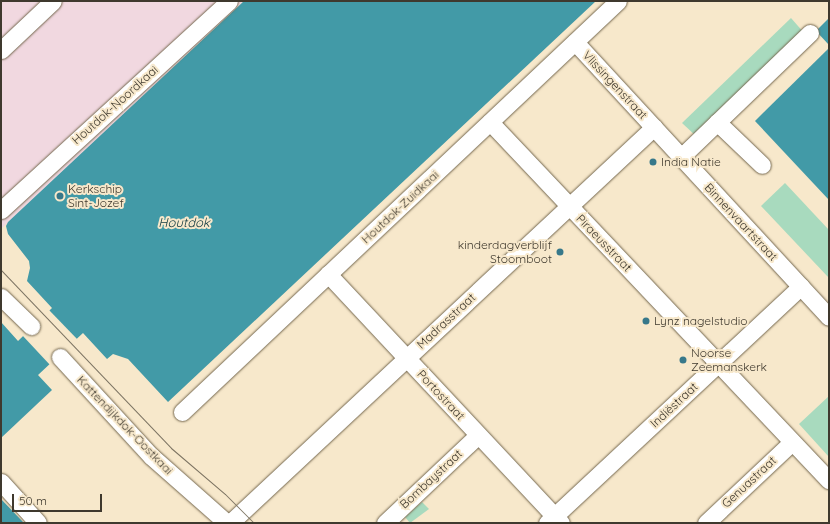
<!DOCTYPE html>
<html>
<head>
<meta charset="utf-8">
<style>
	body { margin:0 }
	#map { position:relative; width:830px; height:524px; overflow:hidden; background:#f7e8cb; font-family:Quicksand,sans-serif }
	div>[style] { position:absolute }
	.industrial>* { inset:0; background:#f1d8e0 }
	.green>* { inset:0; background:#a8dabe }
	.water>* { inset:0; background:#429aa7 }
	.pier>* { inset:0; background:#f7e8cb }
	.roads { filter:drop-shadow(0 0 1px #74674e) drop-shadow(0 0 1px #74674e) }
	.minor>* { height:17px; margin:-8.5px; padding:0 8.5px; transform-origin:8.5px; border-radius:8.5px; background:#fff }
	.tram>* { height:1px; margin:-0.5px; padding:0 0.5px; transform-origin:0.5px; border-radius:0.5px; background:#7c7362 }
	.dots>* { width:11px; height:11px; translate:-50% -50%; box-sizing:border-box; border:2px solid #f7e8cb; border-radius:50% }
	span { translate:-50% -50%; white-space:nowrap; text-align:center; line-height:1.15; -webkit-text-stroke:4px #f7e8cb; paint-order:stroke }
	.street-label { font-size:12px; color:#3f392e }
	.poi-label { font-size:12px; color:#3f392e }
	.left { translate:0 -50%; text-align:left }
	.right { translate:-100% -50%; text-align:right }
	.water-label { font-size:13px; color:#123b41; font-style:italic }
	.frame { position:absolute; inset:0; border:2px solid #3f392e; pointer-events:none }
	.scale { position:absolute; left:12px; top:494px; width:90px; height:18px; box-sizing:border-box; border:2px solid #3f392e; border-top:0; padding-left:5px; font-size:12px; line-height:14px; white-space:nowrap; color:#3f392e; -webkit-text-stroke:3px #f7e8cb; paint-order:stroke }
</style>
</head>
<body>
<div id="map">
	<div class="industrial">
		<div style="clip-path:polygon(1px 1px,244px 1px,1px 229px)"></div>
	</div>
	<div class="green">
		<div style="clip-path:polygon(791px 18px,805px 34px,697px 137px,682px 123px)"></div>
		<div style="clip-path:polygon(785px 183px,829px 230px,829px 278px,761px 206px)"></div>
		<div style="clip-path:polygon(829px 396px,829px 457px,799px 424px)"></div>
		<div style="clip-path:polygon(422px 502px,429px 509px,410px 523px,405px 517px)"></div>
	</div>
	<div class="water">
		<div style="clip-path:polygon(244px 1px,596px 1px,168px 402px,128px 359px,113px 354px,107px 359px,83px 333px,38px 375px,52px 390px,1px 438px,1px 322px,18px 341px,52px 308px,27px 281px,30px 268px,29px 261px,8px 234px,6px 226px,8px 222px)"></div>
		<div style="clip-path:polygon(829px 18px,829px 45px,816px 31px)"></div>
		<div style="clip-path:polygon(829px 48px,829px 200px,755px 121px)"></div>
		<div style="clip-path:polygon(1px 499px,24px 523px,1px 523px)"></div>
	</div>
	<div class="pier">
		<div style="clip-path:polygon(49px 310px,78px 340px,51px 366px,22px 335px)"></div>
	</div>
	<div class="roads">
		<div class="minor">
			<div style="left:575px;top:42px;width:374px;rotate:47.3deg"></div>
			<div style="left:1px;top:50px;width:71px;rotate:-43.3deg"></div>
			<div style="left:490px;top:122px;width:493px;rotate:46.6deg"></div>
			<div style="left:717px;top:122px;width:62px;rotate:43.7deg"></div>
			<div style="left:681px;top:157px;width:179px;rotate:-43.9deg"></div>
			<div style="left:1px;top:210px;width:309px;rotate:-42.5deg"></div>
			<div style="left:328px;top:274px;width:341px;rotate:46.9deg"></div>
			<div style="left:1px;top:297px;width:42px;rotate:44deg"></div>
			<div style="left:60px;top:357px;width:134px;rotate:47.4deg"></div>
			<div style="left:151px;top:456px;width:101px;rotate:41.4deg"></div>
			<div style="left:182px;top:412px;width:599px;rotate:-43.31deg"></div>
			<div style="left:1px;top:482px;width:55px;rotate:47.9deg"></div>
			<div style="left:230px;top:523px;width:580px;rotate:-43.04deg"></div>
			<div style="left:385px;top:523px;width:128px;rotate:-43.4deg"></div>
			<div style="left:547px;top:523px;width:347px;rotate:-43deg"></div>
			<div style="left:706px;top:523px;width:118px;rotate:-43.3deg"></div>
		</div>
	</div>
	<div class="tram">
		<div style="left:1px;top:270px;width:246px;rotate:46.3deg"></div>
		<div style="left:171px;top:448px;width:71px;rotate:40.4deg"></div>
		<div style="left:225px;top:494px;width:41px;rotate:45deg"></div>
	</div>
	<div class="dots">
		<div style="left:653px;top:162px;background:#37788a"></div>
		<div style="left:60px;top:196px;background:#37788a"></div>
		<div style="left:560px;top:252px;background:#37788a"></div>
		<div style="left:646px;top:321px;background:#37788a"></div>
		<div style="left:683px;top:360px;background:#37788a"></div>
	</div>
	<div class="street-label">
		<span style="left:615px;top:85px;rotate:47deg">Vlissingenstraat</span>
		<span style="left:115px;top:105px;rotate:-42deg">Houtdok-Noordkaai</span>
		<span style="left:400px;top:207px;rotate:-43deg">Houtdok-Zuidkaai</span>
		<span style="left:741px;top:222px;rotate:47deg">Binnenvaartstraat</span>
		<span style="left:604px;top:243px;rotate:46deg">Piraeusstraat</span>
		<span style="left:446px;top:321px;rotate:-43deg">Madrasstraat</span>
		<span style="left:441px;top:395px;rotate:47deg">Portostraat</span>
		<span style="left:674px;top:405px;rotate:-43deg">Indiëstraat</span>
		<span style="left:125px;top:425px;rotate:46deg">Kattendijkdok-Oostkaai</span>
		<span style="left:431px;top:479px;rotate:-43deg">Bombaystraat</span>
		<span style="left:749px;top:482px;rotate:-43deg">Genuastraat</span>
	</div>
	<div class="poi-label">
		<span class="left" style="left:661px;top:162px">India Natie</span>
		<span class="left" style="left:68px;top:196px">Kerkschip<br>Sint-Jozef</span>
		<span class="right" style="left:552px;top:252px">kinderdagverblijf<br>Stoomboot</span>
		<span class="left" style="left:654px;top:321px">Lynz nagelstudio</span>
		<span class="left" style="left:691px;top:360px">Noorse<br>Zeemanskerk</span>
	</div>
	<div class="water-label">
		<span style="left:184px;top:222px">Houtdok</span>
	</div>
	<div class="frame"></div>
	<div class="scale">50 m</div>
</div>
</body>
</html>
